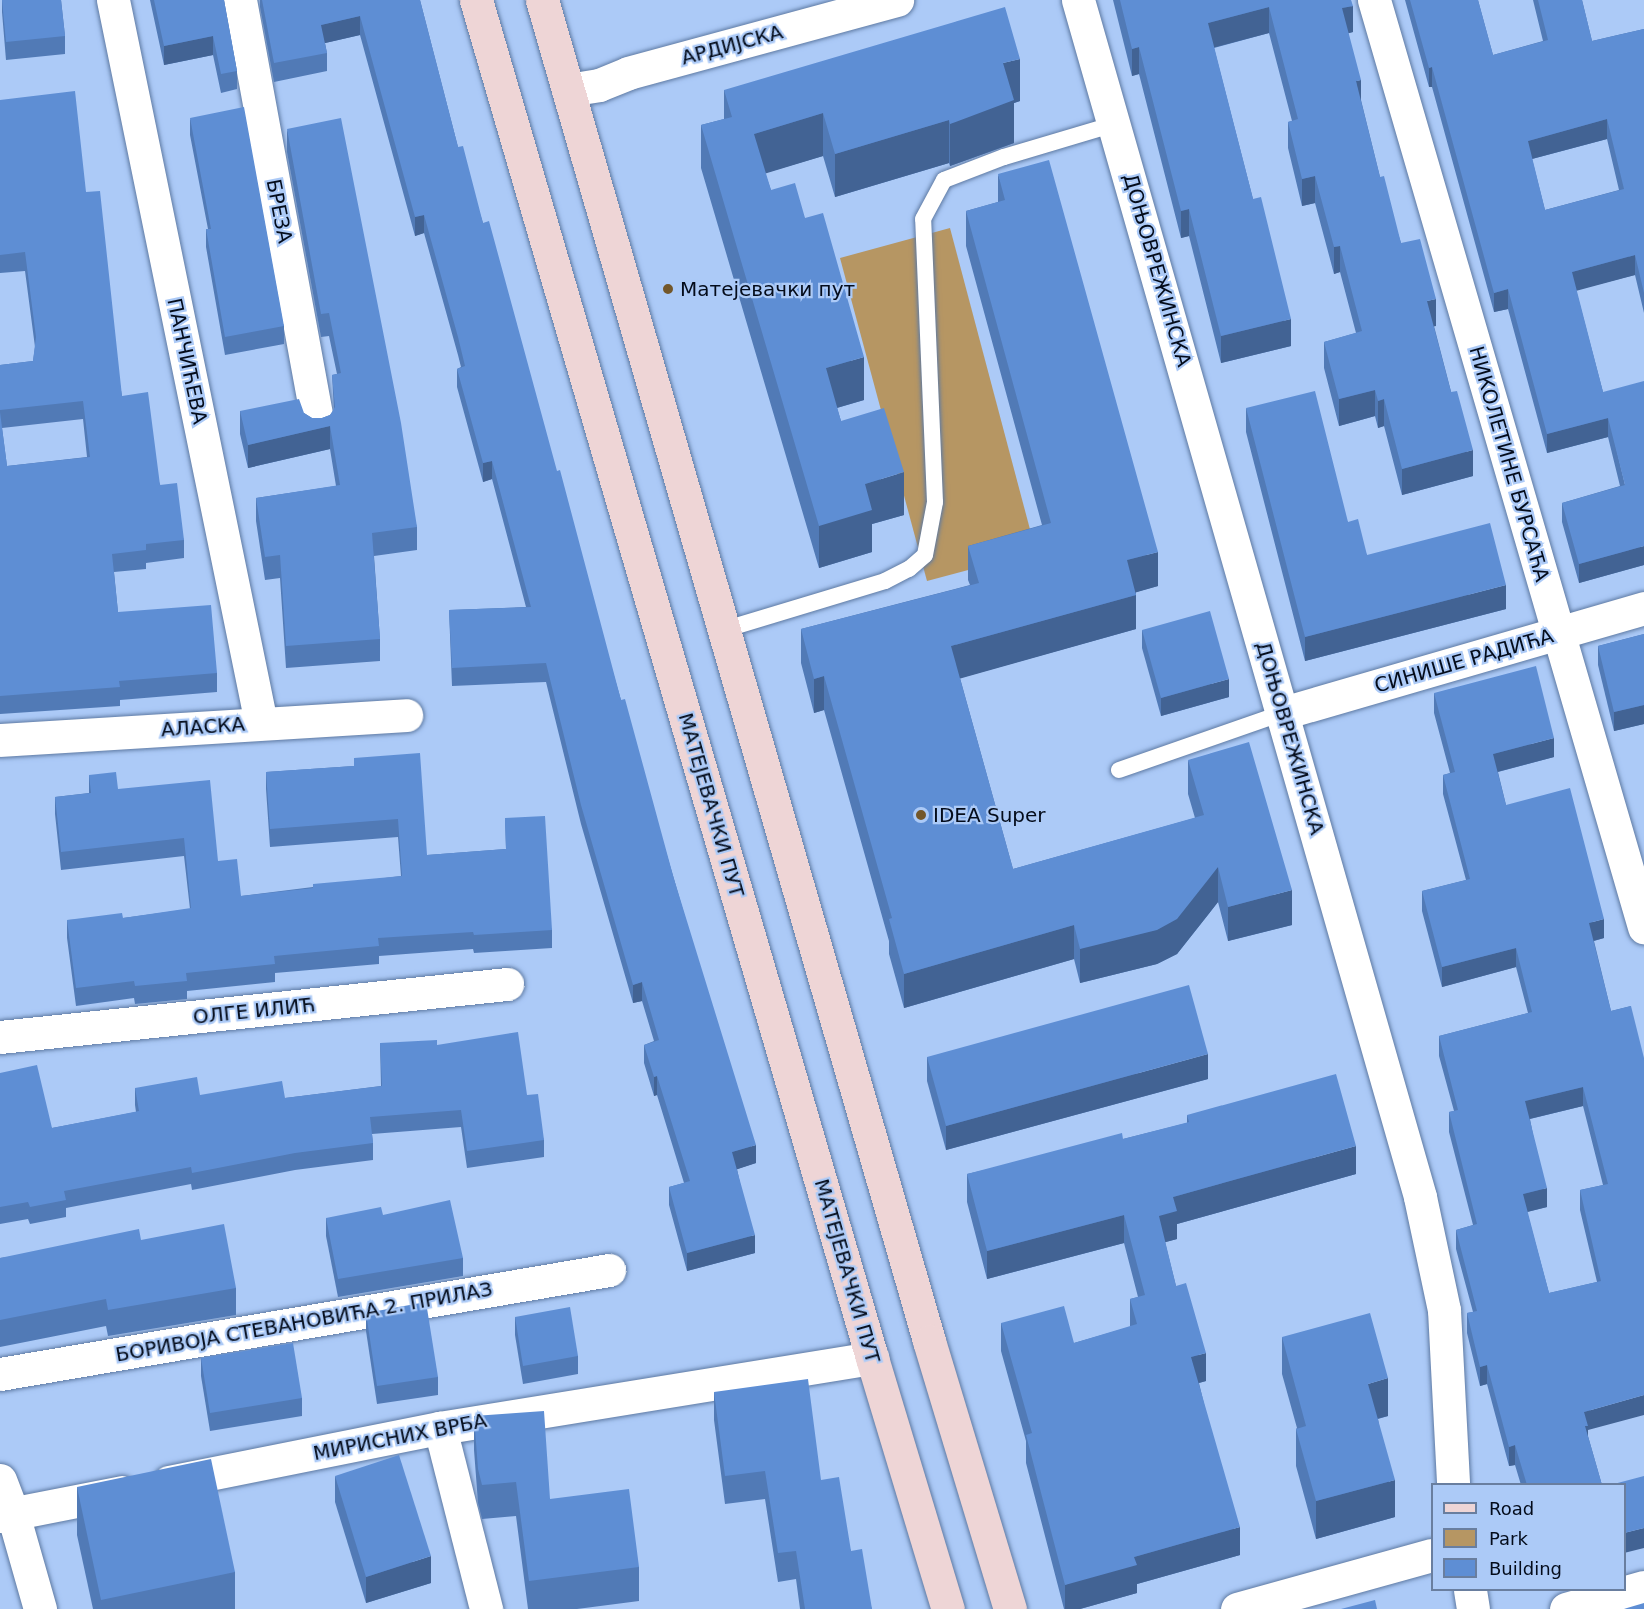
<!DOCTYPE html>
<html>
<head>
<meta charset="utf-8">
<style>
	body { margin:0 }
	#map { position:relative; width:1644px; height:1609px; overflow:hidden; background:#accaf7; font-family:"DejaVu Sans",sans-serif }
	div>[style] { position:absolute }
	.green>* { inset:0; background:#b69663 }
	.roads { filter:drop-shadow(0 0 2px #5e7aa3) drop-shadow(0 0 2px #5e7aa3) }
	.service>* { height:16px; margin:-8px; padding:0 8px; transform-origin:8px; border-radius:8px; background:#fff }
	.minor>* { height:33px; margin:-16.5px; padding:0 16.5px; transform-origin:16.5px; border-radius:16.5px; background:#fff }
	.secondary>* { height:33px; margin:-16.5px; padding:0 16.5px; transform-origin:16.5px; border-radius:16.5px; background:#eed5d6 }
	.wall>* { inset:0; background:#517ab6 }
	.shaded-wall>* { inset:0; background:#426394 }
	.building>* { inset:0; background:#5e8ed4 }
	.dots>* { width:16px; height:16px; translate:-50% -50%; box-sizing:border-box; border:3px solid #accaf7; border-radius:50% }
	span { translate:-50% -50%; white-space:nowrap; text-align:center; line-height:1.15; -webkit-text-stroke:4.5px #accaf7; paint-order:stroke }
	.street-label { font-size:20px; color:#040c1b }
	.poi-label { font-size:20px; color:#040c1b }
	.left { translate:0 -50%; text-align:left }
	.legend { position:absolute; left:1431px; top:1483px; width:195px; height:108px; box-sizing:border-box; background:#accaf7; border:2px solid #697e9f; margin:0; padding:8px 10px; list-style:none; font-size:18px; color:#040c1b }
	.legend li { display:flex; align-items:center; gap:12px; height:30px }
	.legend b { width:30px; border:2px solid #697e9f }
</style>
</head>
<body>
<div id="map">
	<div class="green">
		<div style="clip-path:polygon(950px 228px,1036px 552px,927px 581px,840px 258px)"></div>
	</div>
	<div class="roads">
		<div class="service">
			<div style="left:723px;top:630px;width:169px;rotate:-16.8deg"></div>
			<div style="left:885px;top:581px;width:27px;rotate:-27deg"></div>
			<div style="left:909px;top:569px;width:21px;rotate:-41deg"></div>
			<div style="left:925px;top:555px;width:54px;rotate:-79.3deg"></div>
			<div style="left:935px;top:502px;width:283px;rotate:-92.4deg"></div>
			<div style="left:923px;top:219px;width:44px;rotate:-61.7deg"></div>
			<div style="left:944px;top:180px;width:64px;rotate:-21deg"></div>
			<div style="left:1004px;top:157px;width:116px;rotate:-16.6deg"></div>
			<div style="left:1119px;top:770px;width:174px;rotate:-19.2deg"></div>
		</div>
		<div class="minor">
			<div style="left:113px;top:0;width:738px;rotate:78.43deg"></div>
			<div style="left:240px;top:0;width:430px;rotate:79.6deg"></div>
			<div style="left:1078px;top:0;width:1245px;rotate:74.05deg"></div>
			<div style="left:1420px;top:1197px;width:116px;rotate:78deg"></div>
			<div style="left:1444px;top:1310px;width:174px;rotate:87deg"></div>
			<div style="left:1374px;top:0;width:966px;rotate:73.76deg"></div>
			<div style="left:568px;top:90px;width:31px;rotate:-9deg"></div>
			<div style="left:599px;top:85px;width:31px;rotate:-22deg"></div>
			<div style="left:628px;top:73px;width:279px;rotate:-15.2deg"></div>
			<div style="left:1283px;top:713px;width:376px;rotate:-16.2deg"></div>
			<div style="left:0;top:740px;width:407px;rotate:-3.5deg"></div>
			<div style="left:0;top:1037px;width:510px;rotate:-5.97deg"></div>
			<div style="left:0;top:1374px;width:618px;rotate:-9.69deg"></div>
			<div style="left:440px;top:1428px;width:187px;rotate:75.7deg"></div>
			<div style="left:0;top:1480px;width:36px;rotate:69deg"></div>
			<div style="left:13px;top:1514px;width:99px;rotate:74.1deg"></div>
			<div style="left:169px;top:1482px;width:276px;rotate:-11.3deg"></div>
			<div style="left:440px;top:1428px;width:438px;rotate:-9.2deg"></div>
			<div style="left:0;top:1516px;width:124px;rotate:-11.1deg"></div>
			<div style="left:1470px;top:1590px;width:19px;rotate:81deg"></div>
			<div style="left:1237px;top:1609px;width:202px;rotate:-15.5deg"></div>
			<div style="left:1566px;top:1609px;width:81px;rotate:-15.8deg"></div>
		</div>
		<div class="secondary">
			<div style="left:476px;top:0;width:1415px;rotate:73.74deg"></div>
			<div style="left:872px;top:1358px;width:262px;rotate:73.2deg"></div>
			<div style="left:542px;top:0;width:1396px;rotate:73.9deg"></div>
			<div style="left:929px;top:1341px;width:280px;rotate:73.2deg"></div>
		</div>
	</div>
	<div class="wall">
		<div style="clip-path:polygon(2px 0,61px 0,65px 36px,65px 54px,6px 60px,2px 12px)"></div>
		<div style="clip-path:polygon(150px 0,224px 0,237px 71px,237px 89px,221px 93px,213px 55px,164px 65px)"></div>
		<div style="clip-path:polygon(260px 0,420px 0,458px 147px,483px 223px,621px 700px,674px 879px,756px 1163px,737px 1169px,755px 1253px,687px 1271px,669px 1205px,669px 1187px,684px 1183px,657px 1095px,654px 1096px,644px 1063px,644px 1045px,654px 1041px,642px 1001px,633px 1003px,581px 824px,546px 682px,452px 686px,449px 610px,526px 607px,492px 479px,483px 482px,457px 387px,457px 369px,461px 367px,458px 355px,424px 233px,415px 236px,360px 35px,325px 43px,327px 53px,327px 71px,274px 82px,260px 7px)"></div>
		<div style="clip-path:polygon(1113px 0,1351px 0,1353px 32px,1348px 33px,1361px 100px,1380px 177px,1401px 243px,1436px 326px,1434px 326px,1473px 476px,1402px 495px,1384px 426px,1378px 428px,1375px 416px,1339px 426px,1324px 368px,1324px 342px,1356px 333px,1340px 272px,1334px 274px,1315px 203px,1302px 206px,1288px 148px,1288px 122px,1292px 121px,1269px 33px,1214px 48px,1291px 346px,1221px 363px,1189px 236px,1181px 238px,1139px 74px,1132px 76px)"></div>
		<div style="clip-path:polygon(evenodd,1405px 0,1478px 0,1493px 55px,1543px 41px,1533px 0,1582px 0,1592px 41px,1644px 29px,1644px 313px,1635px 275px,1576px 290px,1603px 392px,1644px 565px,1579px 583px,1562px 522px,1562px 503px,1620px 486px,1608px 437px,1547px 453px,1508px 309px,1494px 312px,1432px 87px,1429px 87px,1405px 0,1607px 139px,1619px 190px,1545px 210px,1532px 159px,1607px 139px)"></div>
		<div style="clip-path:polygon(724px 90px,1020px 101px,1014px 103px,1014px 143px,950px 166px,949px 163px,835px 197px,823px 156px,765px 173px,771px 190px,805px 218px,864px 400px,837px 408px,841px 421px,904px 515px,872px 524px,872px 552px,819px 568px,701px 168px,701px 125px,724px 119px)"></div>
		<div style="clip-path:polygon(evenodd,0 100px,86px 192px,122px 396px,184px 540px,184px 558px,146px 563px,146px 569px,114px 572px,118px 612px,217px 673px,217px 692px,120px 700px,120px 706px,0 714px,0 365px,33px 361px,35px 347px,25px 271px,0 273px,0 100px,83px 419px,87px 457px,7px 466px,2px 428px,83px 419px)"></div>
		<div style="clip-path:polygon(190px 118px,284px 326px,284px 344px,225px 355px,206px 247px,206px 229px,208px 229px,190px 135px)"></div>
		<div style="clip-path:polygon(287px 129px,417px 527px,417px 550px,374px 556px,380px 639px,380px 661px,286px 668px,280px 578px,265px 580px,256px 521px,256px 498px,336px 486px,330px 449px,248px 468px,240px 434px,240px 411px,304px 413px,312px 418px,322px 418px,330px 415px,334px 410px,332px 375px,337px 374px,329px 336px,321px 337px,287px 152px)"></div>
		<div style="clip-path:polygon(998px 174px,1158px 586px,1136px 592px,1136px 629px,960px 678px,1013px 869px,1195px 818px,1188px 794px,1188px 760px,1292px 925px,1228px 941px,1218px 902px,1177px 954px,1157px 964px,1080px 983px,1074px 959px,904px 1008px,889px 954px,889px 941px,824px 710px,814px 713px,801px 663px,801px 629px,970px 585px,968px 580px,968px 546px,1042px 525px,966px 246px,966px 211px,998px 202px)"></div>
		<div style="clip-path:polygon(1246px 408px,1348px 522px,1367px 555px,1506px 609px,1305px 661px,1246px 432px)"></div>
		<div style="clip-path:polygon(1142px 630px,1229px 697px,1161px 716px,1142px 648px)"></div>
		<div style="clip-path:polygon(1644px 634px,1644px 724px,1614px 731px,1598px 665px,1598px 646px)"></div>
		<div style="clip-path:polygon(evenodd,1434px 693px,1554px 757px,1498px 772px,1506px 805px,1604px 938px,1594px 941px,1611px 1011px,1631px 1006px,1588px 1430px,1588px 1436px,1602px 1485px,1521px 1485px,1515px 1465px,1509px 1466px,1487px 1384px,1480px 1386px,1467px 1333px,1467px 1313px,1473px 1312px,1456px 1249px,1456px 1230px,1473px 1225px,1449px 1132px,1449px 1112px,1454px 1111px,1439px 1056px,1439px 1036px,1528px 1013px,1516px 967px,1442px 987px,1422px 911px,1422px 891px,1466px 880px,1443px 794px,1443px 775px,1450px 773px,1434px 713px,1434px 693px,1583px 1106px,1603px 1185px,1580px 1190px,1580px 1210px,1597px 1282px,1549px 1293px,1527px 1212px,1547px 1207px,1530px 1119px,1583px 1106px)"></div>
		<div style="clip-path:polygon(354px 758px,427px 855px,506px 849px,505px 818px,552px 930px,552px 948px,474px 953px,473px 949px,379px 956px,379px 964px,275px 973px,275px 982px,187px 991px,187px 999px,135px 1004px,134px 998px,76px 1006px,67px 938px,67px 920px,123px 918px,190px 909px,184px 856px,61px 870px,55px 814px,55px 797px,89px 793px,89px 775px,118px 789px,218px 861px,241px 896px,401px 876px,398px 837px,270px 847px,266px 789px,266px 772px,354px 766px)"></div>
		<div style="clip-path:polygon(380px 1043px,437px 1045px,527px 1095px,544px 1140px,544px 1157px,467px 1168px,461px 1127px,372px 1134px,373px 1143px,373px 1160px,295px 1170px,192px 1190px,191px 1184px,66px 1208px,66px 1217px,30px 1224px,28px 1219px,0 1224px,0 1073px,52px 1128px,136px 1112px,135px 1105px,135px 1088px,200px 1095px,285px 1098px,381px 1086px)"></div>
		<div style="clip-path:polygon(927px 1057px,1208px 1079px,946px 1150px,927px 1081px)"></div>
		<div style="clip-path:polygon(1187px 1115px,1356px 1174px,1177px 1224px,1177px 1239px,1165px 1242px,1176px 1286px,1206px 1381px,1199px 1383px,1240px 1555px,1137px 1584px,1137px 1593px,1080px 1609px,1064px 1609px,1026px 1463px,1026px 1441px,1001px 1351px,1001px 1323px,1074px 1343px,1130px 1327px,1130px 1299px,1138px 1297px,1124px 1243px,987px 1279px,967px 1202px,967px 1174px,1123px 1139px,1187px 1123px)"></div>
		<div style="clip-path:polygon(326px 1218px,463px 1258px,463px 1276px,338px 1297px,326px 1236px)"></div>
		<div style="clip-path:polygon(141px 1240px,236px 1288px,236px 1315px,108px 1336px,106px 1326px,0 1347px,0 1258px)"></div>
		<div style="clip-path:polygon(366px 1313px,438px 1377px,438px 1395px,377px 1404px,366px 1331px)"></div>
		<div style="clip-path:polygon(515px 1317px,578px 1356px,578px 1374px,523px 1384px,515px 1335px)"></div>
		<div style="clip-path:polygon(1282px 1337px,1388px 1416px,1378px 1419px,1395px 1517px,1316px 1539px,1296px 1466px,1296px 1429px,1297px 1428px,1282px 1374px)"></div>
		<div style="clip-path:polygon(201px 1358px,302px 1398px,302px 1416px,210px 1431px,201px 1376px)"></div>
		<div style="clip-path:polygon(714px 1392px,821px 1480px,851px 1551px,872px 1609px,800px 1609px,796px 1579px,778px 1582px,765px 1499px,725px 1504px,714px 1420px)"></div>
		<div style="clip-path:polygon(474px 1416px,550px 1499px,639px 1567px,639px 1601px,577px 1609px,528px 1609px,516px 1516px,482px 1519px,478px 1503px,474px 1450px)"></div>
		<div style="clip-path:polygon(335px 1476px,431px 1583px,366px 1603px,335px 1502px)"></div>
		<div style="clip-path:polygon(77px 1487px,235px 1572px,235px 1609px,93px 1609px,77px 1535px)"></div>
	</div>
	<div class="shaded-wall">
		<div style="clip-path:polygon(1353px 6px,1353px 32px,1342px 35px,1342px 8px)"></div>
		<div style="clip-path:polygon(1269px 7px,1269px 33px,1208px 49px,1208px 23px)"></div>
		<div style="clip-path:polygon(360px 16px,360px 35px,321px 44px,321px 25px)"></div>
		<div style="clip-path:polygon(213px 36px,213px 55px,164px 65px,164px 46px)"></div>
		<div style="clip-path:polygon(1139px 47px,1139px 74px,1132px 76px,1132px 49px)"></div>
		<div style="clip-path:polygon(1020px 59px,1020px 101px,1014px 103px,1014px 143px,950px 166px,950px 124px,1003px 63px)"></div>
		<div style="clip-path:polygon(1432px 67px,1432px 87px,1429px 87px,1429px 68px)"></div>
		<div style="clip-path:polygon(1361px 80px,1361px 107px,1356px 81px)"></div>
		<div style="clip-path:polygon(823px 113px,823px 156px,754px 177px,754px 134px)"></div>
		<div style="clip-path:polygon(1607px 119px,1607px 139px,1528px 160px,1528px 141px)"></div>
		<div style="clip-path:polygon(949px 120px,949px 163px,835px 197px,835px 154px)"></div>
		<div style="clip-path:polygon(1315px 176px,1315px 203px,1302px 206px,1302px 179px)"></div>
		<div style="clip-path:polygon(1189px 209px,1189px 236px,1181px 238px,1181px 211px)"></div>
		<div style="clip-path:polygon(424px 215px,424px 233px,415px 236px,415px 217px)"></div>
		<div style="clip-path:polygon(1340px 246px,1340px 272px,1334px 274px,1334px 247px)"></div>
		<div style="clip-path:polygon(1635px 255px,1635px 275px,1572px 292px,1572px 272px)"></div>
		<div style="clip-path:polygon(1508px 289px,1508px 309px,1494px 312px,1494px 293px)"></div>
		<div style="clip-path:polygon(1436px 299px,1436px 326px,1427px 328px,1427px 301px)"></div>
		<div style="clip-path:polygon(1291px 319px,1291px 346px,1221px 363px,1221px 336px)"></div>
		<div style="clip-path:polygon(864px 357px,864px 400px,826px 411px,826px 368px)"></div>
		<div style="clip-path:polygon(1375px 390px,1375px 416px,1339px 426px,1339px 399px)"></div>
		<div style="clip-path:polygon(1384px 399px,1384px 426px,1378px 428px,1378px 401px)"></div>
		<div style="clip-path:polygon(1608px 418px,1608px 437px,1547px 453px,1547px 434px)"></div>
		<div style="clip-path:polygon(330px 426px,330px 449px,248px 468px,248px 445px)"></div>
		<div style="clip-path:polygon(1473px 450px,1473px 476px,1402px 495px,1402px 469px)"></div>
		<div style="clip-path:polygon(492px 461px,492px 479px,483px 482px,483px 463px)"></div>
		<div style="clip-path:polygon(904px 472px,904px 515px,872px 524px,872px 552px,819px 568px,819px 526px,865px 484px)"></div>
		<div style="clip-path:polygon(1644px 546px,1644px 565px,1579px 583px,1579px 564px)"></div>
		<div style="clip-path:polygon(1158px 552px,1158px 586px,1127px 595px,1127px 560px)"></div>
		<div style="clip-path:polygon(1506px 585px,1506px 609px,1305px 661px,1305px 637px)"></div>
		<div style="clip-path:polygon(1136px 595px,1136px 629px,951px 681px,951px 646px)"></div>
		<div style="clip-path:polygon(824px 676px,824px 710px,814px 713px,814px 679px)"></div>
		<div style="clip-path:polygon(1229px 679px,1229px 697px,1161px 716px,1161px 698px)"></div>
		<div style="clip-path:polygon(1644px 705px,1644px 724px,1614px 731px,1614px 712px)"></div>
		<div style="clip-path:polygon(1554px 738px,1554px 757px,1493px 773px,1493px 754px)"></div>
		<div style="clip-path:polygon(1218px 867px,1218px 902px,1177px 954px,1157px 964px,1080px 983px,1080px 949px)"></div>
		<div style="clip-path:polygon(1292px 890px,1292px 925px,1228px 941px,1228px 907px)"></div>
		<div style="clip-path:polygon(1604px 919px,1604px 938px,1589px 942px,1589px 923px)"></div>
		<div style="clip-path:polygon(1074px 925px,1074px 959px,904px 1008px,904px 974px)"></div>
		<div style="clip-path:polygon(1516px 948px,1516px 967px,1442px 987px,1442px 967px)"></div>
		<div style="clip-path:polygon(642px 982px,642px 1001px,633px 1003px,633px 985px)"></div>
		<div style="clip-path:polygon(1208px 1054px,1208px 1079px,946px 1150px,946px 1126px)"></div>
		<div style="clip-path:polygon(657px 1076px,657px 1095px,654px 1096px,654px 1077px)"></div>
		<div style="clip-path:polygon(1583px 1087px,1583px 1106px,1525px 1120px,1525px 1101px)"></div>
		<div style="clip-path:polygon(756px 1145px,756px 1163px,732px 1171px,732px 1152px)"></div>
		<div style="clip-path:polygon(1356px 1146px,1356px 1174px,1177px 1224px,1177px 1239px,1159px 1244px,1159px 1216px,1173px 1197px)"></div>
		<div style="clip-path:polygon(1547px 1188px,1547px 1207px,1523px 1213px,1523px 1194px)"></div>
		<div style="clip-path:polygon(1124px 1215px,1124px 1243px,987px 1279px,987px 1251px)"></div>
		<div style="clip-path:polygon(755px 1235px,755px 1253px,687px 1271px,687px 1253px)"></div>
		<div style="clip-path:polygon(1206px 1353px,1206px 1381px,1191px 1385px,1191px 1357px)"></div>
		<div style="clip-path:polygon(1487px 1365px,1487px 1384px,1480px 1386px,1480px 1367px)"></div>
		<div style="clip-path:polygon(1388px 1378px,1388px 1416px,1368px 1421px,1368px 1384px)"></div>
		<div style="clip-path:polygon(1644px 1395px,1644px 1415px,1588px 1430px,1588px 1445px,1585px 1446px,1584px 1412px)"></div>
		<div style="clip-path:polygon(1515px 1445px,1515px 1465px,1509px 1466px,1509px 1447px)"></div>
		<div style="clip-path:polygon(1395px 1480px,1395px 1517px,1316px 1539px,1316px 1501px)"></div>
		<div style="clip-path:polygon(1240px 1527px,1240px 1555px,1137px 1584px,1137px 1593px,1080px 1609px,1065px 1609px,1065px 1585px,1134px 1557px)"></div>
		<div style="clip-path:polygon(1644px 1528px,1644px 1548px,1624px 1553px,1624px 1533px)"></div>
		<div style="clip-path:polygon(431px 1556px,431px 1583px,366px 1603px,366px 1577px)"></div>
	</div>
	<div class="building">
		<div style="clip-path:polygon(2px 0,61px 0,65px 36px,6px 42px)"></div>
		<div style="clip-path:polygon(154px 0,224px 0,237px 71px,221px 74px,213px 36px,164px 46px)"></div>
		<div style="clip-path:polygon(262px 0,420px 0,458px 147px,463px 146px,483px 223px,489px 221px,557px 471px,560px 470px,621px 700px,625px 699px,674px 879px,756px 1145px,732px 1152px,755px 1235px,687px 1253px,669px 1187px,690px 1181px,657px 1076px,654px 1077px,644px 1045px,659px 1040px,642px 982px,633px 985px,581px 805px,546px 663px,452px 668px,449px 610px,531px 607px,492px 461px,483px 463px,457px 369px,465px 366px,458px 337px,424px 215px,415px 217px,360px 16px,321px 25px,327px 53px,274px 63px)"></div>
		<div style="clip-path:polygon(1120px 0,1351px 0,1353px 6px,1342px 8px,1361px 80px,1356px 81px,1380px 177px,1384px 176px,1401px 243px,1420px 239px,1436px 299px,1427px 301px,1451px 392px,1457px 391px,1473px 450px,1402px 469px,1384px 399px,1378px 401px,1375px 390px,1339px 399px,1324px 342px,1362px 331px,1340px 246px,1334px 247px,1315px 176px,1302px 179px,1288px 122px,1298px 119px,1269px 7px,1208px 23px,1253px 199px,1261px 197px,1291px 319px,1221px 336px,1189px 209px,1181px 211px,1139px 47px,1132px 49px)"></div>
		<div style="clip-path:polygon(evenodd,1410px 0,1478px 0,1493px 55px,1548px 40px,1538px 0,1582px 0,1592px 41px,1644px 29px,1644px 293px,1635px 255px,1572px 272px,1603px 392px,1644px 381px,1644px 546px,1579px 564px,1562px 503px,1625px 485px,1608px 418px,1547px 434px,1508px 289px,1494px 293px,1432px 67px,1429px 68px,1410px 0,1607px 119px,1624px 189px,1545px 210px,1528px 141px,1607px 119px)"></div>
		<div style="clip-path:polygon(1005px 7px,1020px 59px,1003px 63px,1014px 100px,950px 124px,949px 120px,835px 154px,823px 113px,754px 134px,771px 190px,795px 183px,805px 218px,823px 213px,864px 357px,826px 368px,841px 421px,884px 408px,904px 472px,865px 484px,872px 510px,819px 526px,701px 125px,732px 117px,724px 90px)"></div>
		<div style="clip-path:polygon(75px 91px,86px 192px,100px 191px,122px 396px,148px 392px,160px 485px,177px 483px,184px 540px,146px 544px,146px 550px,112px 554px,118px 612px,211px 605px,217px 673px,119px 681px,120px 687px,0 696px,0 412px,7px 466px,90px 457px,83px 401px,0 410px,0 365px,33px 361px,36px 337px,25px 252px,0 255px,0 100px)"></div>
		<div style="clip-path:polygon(244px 107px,284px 326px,225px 337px,206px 229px,211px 229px,190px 118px)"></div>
		<div style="clip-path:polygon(341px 118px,401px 423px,417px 527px,372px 533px,380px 639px,286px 646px,280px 555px,265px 557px,256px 498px,340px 485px,330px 426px,248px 445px,240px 411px,299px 399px,304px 413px,312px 418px,322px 418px,330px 415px,335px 407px,332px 375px,341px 373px,329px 313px,321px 314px,287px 129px)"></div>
		<div style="clip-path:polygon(1049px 160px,1158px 552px,1127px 560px,1136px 595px,951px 646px,1013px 869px,1204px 815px,1188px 760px,1249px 742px,1292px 890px,1228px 907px,1218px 867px,1177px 919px,1157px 930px,1080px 949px,1074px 925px,904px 974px,889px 919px,892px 918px,824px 676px,814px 679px,801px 629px,979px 583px,968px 546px,1051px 523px,966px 211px,1005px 200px,998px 174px)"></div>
		<div style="clip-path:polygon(1315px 391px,1348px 522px,1358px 519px,1367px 555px,1490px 523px,1506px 585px,1305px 637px,1246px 408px)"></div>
		<div style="clip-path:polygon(1210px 611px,1229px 679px,1161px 698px,1142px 630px)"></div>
		<div style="clip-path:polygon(1644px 634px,1644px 705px,1614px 712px,1598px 646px)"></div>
		<div style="clip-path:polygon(evenodd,1536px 666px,1554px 738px,1493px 754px,1506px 805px,1570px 788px,1604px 919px,1589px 923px,1611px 1011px,1631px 1006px,1644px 1058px,1644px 1395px,1584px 1412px,1588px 1426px,1585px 1426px,1602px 1485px,1527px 1485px,1515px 1445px,1509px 1447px,1487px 1365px,1480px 1367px,1467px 1313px,1477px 1311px,1456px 1230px,1477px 1224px,1449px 1112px,1458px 1110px,1439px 1036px,1532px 1012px,1516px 948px,1442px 967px,1422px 891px,1470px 879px,1443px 775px,1455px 772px,1434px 693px,1536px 666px,1583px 1087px,1608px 1184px,1580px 1190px,1601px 1281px,1549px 1293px,1523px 1194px,1547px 1188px,1525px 1101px,1583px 1087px)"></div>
		<div style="clip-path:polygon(420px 753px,427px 855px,506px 849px,505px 818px,545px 816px,552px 930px,474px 935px,473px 932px,378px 938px,379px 946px,274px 956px,275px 964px,186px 973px,187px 981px,135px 986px,134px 981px,76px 988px,67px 920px,122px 913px,123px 918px,191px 908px,184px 838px,61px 852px,55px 797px,91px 793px,89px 775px,116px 772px,118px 789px,210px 780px,218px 861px,237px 859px,241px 896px,313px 888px,313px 884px,402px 876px,398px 819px,270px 829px,266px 772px,354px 766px,354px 758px)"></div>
		<div style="clip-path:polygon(1189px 985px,1208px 1054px,946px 1126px,927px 1057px)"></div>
		<div style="clip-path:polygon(518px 1032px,527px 1095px,538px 1094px,544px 1140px,467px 1151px,461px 1110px,370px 1117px,373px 1143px,295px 1153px,192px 1173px,191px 1167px,64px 1191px,66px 1200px,30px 1207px,28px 1202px,0 1207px,0 1073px,37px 1065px,52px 1128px,139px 1111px,135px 1088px,197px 1077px,200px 1095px,282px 1081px,285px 1098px,382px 1086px,380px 1043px,437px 1040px,437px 1045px)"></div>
		<div style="clip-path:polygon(1336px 1074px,1356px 1146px,1173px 1197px,1177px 1211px,1159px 1216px,1176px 1286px,1186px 1283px,1206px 1353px,1191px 1357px,1240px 1527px,1134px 1557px,1137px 1565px,1065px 1585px,1026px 1435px,1032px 1433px,1001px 1323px,1064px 1306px,1074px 1343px,1137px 1324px,1130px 1299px,1145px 1295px,1124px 1215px,987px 1251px,967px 1174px,1122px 1133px,1123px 1139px,1189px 1122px,1187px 1115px)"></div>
		<div style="clip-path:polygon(450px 1200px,463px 1258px,338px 1279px,326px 1218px,381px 1207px,383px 1215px)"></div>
		<div style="clip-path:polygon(224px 1224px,236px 1288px,108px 1310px,106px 1299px,0 1320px,0 1258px,139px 1229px,141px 1240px)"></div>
		<div style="clip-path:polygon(426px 1302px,438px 1377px,377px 1386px,366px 1313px)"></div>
		<div style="clip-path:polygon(570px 1307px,578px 1356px,523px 1366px,515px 1317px)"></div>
		<div style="clip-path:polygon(1370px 1313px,1388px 1378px,1368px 1384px,1395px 1480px,1316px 1501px,1296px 1429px,1306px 1426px,1282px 1337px)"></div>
		<div style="clip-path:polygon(293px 1343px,302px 1398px,210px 1413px,201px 1358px)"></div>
		<div style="clip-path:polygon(808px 1379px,821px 1480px,839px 1477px,851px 1551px,862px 1549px,872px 1609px,805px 1609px,796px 1551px,778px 1553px,765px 1471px,725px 1476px,714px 1392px)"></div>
		<div style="clip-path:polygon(544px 1411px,550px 1499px,629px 1489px,639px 1567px,529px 1581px,516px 1482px,482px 1485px,478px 1469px,474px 1416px)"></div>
		<div style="clip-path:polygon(399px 1455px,431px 1556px,366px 1577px,335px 1476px)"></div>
		<div style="clip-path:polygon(211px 1459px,235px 1572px,101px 1600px,77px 1487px)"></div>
		<div style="clip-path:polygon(1644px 1476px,1644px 1528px,1624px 1533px,1624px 1485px,1610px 1485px)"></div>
		<div style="clip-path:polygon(1375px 1600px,1377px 1609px,1341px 1609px)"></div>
		<div style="clip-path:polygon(1644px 1603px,1644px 1609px,1624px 1609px,1627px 1608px)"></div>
	</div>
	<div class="dots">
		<div style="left:668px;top:289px;background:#73572a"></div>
		<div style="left:921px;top:815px;background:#73572a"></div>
	</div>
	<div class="street-label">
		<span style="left:732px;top:45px;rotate:-15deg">АРДИЈСКА</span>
		<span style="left:279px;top:211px;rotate:79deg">БРЕЗА</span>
		<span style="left:1157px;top:270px;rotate:74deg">ДОЊОВРЕЖИНСКА</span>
		<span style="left:187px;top:361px;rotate:78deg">ПАНЧИЋЕВА</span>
		<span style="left:1509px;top:464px;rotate:74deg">НИКОЛЕТИНЕ БУРСАЋА</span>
		<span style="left:1464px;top:661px;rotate:-16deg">СИНИШЕ РАДИЋА</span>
		<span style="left:203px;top:727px;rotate:-4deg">АЛАСКА</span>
		<span style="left:1290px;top:738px;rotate:74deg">ДОЊОВРЕЖИНСКА</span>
		<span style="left:711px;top:805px;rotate:74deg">МАТЕЈЕВАЧКИ ПУТ</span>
		<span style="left:254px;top:1011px;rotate:-6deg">ОЛГЕ ИЛИЋ</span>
		<span style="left:847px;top:1271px;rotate:74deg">МАТЕЈЕВАЧКИ ПУТ</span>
		<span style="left:304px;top:1322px;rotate:-10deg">БОРИВОЈА СТЕВАНОВИЋА 2. ПРИЛАЗ</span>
		<span style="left:400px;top:1437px;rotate:-11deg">МИРИСНИХ ВРБА</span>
	</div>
	<div class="poi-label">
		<span class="left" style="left:680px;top:289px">Матејевачки пут</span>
		<span class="left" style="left:933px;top:815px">IDEA Super</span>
	</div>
	<ul class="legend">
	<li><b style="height:8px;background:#eed5d6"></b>Road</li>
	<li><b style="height:16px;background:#b69663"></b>Park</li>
	<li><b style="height:16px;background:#5e8ed4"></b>Building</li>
	</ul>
</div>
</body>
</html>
